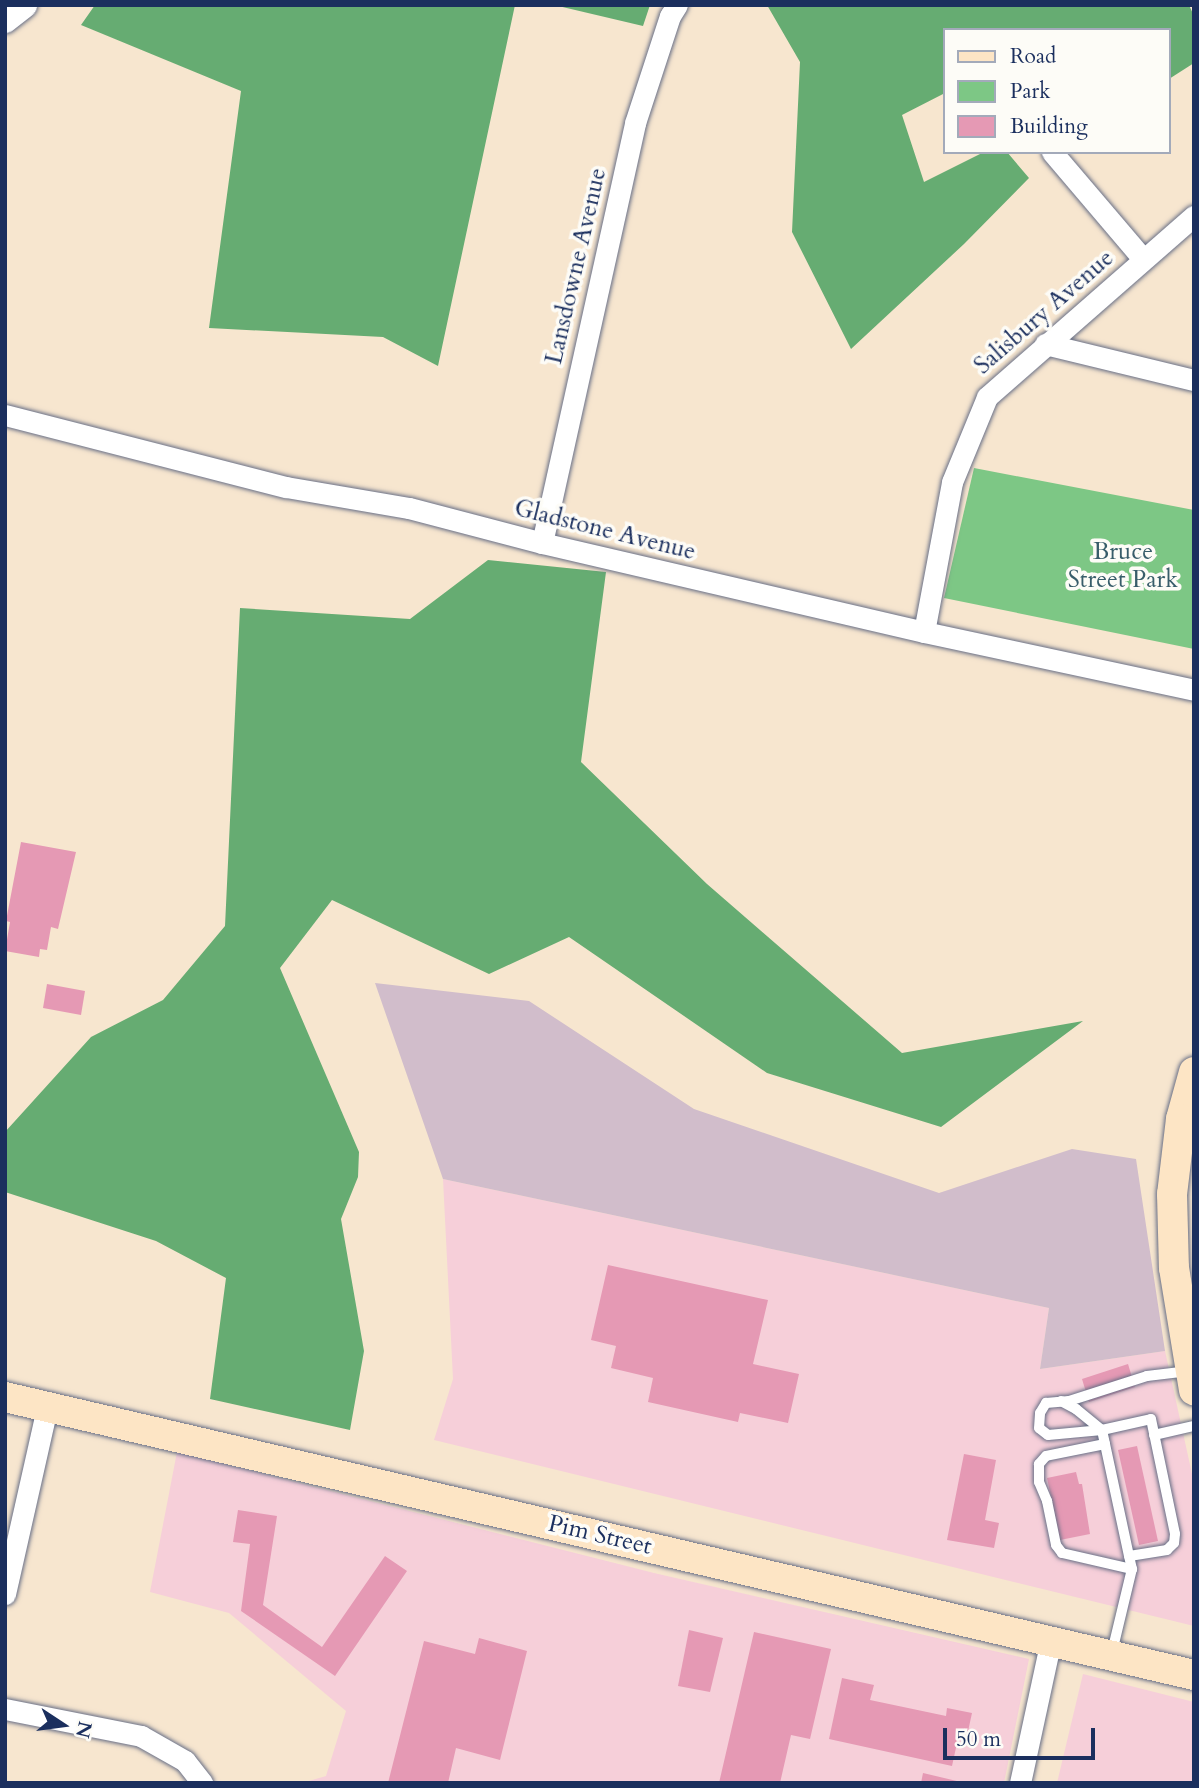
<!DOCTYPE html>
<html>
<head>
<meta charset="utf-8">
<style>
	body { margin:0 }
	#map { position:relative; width:1199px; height:1788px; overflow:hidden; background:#f7e6cf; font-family:Cardo,serif }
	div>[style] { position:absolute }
	.built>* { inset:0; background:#f6cfd9 }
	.industrial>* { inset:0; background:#d1bdcb }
	.green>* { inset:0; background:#7dc785 }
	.forest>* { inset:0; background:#66ac72 }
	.building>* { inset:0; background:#e599b4 }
	.roads { filter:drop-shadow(0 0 2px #686f86) drop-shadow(0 0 2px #686f86) }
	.service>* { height:10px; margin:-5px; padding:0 5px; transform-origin:5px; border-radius:5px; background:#fff }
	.minor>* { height:21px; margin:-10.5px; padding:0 10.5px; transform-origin:10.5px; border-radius:10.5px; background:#fff }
	.tertiary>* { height:26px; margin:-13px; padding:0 13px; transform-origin:13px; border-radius:13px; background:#fff }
	.secondary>* { height:30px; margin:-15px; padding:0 15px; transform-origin:15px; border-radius:15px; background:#fde5c5 }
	span { translate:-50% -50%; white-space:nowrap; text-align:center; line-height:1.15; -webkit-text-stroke:7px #fdfcf7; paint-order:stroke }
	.street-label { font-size:24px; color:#1b2f5e }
	.park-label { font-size:24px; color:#385d6a }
	.frame { position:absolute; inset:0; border:7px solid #1b2f5e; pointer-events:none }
	.legend { position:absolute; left:943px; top:28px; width:228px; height:126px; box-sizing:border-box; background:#fdfcf7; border:2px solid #a3aaba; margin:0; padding:9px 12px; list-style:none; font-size:21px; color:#1b2f5e }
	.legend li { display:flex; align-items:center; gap:14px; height:35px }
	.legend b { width:35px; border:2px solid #a3aaba }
	.north { position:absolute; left:28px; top:1690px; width:70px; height:70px; -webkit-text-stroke:5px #fdfcf7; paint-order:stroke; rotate:103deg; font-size:19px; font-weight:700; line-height:28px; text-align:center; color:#1b2f5e }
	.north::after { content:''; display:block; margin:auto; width:24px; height:32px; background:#1b2f5e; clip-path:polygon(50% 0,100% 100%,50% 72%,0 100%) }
	.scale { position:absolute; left:943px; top:1728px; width:152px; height:32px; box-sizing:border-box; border:4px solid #1b2f5e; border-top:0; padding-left:9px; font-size:21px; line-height:24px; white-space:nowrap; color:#1b2f5e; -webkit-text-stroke:5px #fdfcf7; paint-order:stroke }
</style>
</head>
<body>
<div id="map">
	<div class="built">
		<div style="clip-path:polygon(443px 1179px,1049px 1308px,1040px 1369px,1165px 1351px,1194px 1483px,1194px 1626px,434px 1440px,453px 1379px)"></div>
		<div style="clip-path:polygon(177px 1452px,654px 1573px,1029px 1659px,1004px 1783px,302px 1783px,326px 1776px,346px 1711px,229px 1613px,150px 1592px)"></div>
		<div style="clip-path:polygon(1083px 1674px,1194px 1702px,1194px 1783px,1057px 1783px)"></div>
	</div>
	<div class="industrial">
		<div style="clip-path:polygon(375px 983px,529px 1001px,694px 1109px,939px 1193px,1072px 1149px,1136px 1159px,1165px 1351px,1040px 1369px,1049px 1308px,443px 1179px)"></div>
	</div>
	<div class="green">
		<div style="clip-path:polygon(974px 468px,1194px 510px,1194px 649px,944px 598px)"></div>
	</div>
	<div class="forest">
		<div style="clip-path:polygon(95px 5px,515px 5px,438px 366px,383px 337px,209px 328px,241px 91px,81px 25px)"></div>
		<div style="clip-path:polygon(554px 5px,650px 5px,643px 26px)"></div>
		<div style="clip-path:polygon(767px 5px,1189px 5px,1194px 16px,1194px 63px,1169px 79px,1169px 30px,945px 30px,945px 93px,902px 115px,924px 182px,984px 152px,1007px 152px,1029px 178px,964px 244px,851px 349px,792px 232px,800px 62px)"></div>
		<div style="clip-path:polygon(488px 560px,606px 572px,581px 762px,707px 884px,902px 1053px,1083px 1021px,941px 1127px,767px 1073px,569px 937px,489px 974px,332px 900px,280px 968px,359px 1152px,358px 1177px,341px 1219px,364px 1351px,350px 1430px,210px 1399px,226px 1278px,156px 1241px,5px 1192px,5px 1132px,91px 1037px,163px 1000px,225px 926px,240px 608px,410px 619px)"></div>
	</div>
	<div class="building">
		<div style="clip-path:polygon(21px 842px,76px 852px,58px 929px,51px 927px,47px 950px,40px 949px,39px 957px,5px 951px,10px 922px,6px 921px)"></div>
		<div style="clip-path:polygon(47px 984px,85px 991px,81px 1015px,43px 1008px)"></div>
		<div style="clip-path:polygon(608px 1265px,768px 1300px,753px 1364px,799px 1374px,788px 1423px,740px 1413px,738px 1422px,648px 1402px,653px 1378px,611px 1368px,616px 1346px,591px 1340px)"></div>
		<div style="clip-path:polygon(1128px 1364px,1135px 1387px,1089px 1402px,1082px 1379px)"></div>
		<div style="clip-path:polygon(1137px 1446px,1158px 1541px,1139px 1545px,1118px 1450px)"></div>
		<div style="clip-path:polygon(964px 1454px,996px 1460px,985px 1520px,999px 1523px,994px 1548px,947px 1540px)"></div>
		<div style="clip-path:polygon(1076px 1472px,1079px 1484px,1082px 1484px,1090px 1534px,1060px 1540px,1047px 1478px)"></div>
		<div style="clip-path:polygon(238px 1510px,277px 1516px,263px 1605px,322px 1647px,385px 1556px,407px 1571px,335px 1676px,241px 1611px,250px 1544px,233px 1542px)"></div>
		<div style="clip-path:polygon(689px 1630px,723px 1638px,710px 1692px,678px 1686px)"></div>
		<div style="clip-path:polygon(754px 1632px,831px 1649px,810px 1739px,791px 1735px,780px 1783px,719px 1783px)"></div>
		<div style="clip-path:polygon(479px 1638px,527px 1651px,500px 1760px,456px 1748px,448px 1783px,388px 1783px,424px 1641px,475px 1654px)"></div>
		<div style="clip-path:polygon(842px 1678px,874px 1685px,870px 1700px,946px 1716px,947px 1708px,972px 1713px,967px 1736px,959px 1734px,952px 1766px,829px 1739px)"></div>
		<div style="clip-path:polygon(923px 1773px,961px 1782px,960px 1783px,921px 1783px)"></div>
	</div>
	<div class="roads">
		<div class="service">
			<div style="left:1061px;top:1401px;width:17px;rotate:28deg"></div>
			<div style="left:1076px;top:1409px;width:33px;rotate:39deg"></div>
			<div style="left:1102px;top:1430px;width:54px;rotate:174.7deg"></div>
			<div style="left:1048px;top:1435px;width:11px;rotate:-142deg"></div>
			<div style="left:1039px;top:1428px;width:15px;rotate:-86deg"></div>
			<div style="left:1040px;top:1413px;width:12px;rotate:-59deg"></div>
			<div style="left:1046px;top:1403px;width:23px;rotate:-5deg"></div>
			<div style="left:1069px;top:1401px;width:82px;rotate:-17.8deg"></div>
			<div style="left:1147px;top:1376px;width:42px;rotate:-6.8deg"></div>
			<div style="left:1154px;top:1435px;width:41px;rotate:-12.7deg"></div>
			<div style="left:1105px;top:1444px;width:60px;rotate:168.5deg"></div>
			<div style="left:1046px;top:1456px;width:11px;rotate:131deg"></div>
			<div style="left:1039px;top:1464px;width:18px;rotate:90deg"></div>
			<div style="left:1039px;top:1482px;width:21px;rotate:67deg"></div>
			<div style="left:1047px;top:1501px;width:45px;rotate:78.4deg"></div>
			<div style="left:1056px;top:1545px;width:10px;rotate:53deg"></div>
			<div style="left:1062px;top:1553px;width:72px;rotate:12.9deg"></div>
			<div style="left:1112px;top:1652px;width:85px;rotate:-76.5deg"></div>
			<div style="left:1132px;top:1569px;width:13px;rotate:-103deg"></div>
			<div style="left:1129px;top:1556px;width:129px;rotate:-102.1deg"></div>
			<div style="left:1102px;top:1430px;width:50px;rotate:-12.7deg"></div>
			<div style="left:1151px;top:1419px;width:117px;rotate:78.2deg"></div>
			<div style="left:1175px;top:1534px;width:9px;rotate:96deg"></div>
			<div style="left:1174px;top:1543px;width:10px;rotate:135deg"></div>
			<div style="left:1167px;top:1550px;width:38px;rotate:171deg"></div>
		</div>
		<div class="minor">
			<div style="left:1052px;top:152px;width:140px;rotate:49.6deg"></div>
			<div style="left:1045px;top:344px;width:153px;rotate:13.6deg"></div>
			<div style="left:5px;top:415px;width:290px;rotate:14.4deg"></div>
			<div style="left:286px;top:487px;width:125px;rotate:9.7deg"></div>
			<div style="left:409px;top:508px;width:138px;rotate:14.7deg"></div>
			<div style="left:542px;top:543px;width:392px;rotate:13.1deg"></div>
			<div style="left:924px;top:632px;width:276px;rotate:12.1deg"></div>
			<div style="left:542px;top:543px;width:430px;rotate:-77.5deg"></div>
			<div style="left:635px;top:123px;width:113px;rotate:-71.9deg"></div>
			<div style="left:670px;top:16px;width:13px;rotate:-58deg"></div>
			<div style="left:924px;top:632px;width:153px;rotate:-79.4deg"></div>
			<div style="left:952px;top:482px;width:92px;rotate:-67.6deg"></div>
			<div style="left:987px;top:397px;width:275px;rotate:-41.2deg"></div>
			<div style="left:5px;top:1594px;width:192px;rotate:-77.3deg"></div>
			<div style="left:5px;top:1709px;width:139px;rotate:11.2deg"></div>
			<div style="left:141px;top:1736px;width:51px;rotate:29.6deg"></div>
			<div style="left:185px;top:1761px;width:28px;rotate:52deg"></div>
			<div style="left:1020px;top:1783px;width:146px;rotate:-77.8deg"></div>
		</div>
		<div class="tertiary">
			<div style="left:5px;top:20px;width:24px;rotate:-38deg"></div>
		</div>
		<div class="secondary">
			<div style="left:1194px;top:1072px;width:49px;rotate:105.5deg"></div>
			<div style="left:1181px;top:1119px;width:76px;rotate:96.8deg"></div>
			<div style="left:1172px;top:1194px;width:74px;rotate:88.5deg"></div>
			<div style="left:1174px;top:1268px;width:124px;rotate:80.7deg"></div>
			<div style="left:5px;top:1397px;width:1221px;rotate:13.16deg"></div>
		</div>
	</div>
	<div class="street-label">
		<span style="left:576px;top:266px;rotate:-77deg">Lansdowne Avenue</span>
		<span style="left:1044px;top:312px;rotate:-41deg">Salisbury Avenue</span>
		<span style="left:605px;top:530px;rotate:14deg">Gladstone Avenue</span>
		<span style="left:600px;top:1535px;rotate:13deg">Pim Street</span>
	</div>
	<div class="park-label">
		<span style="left:1123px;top:566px">Bruce<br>Street Park</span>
	</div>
	<div class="frame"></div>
	<ul class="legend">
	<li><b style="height:9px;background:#fde5c5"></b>Road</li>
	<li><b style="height:19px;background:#7dc785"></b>Park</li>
	<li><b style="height:19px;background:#e599b4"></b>Building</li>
	</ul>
	<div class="north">N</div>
	<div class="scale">50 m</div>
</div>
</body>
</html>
